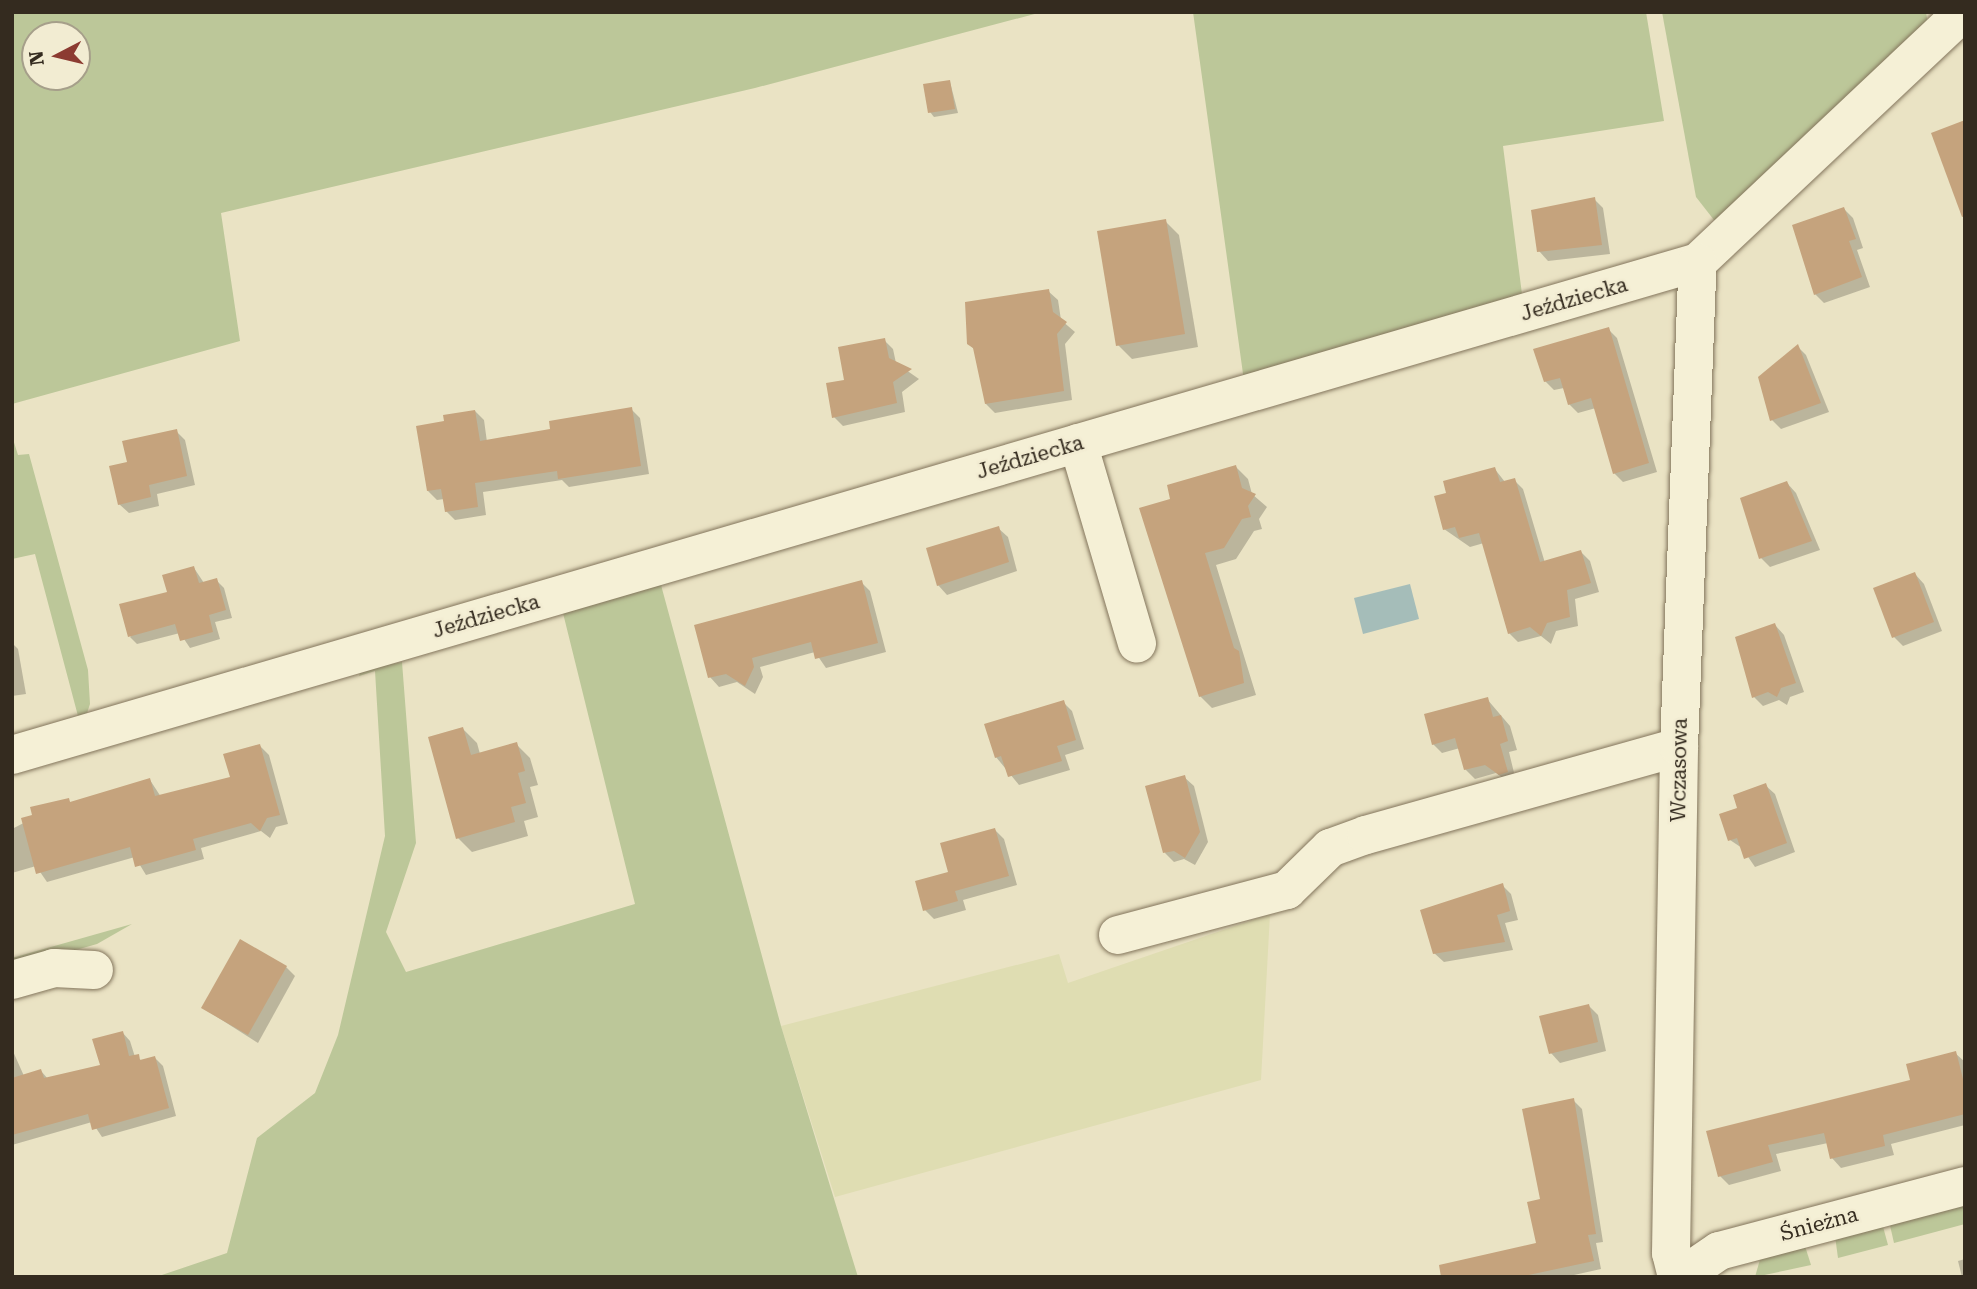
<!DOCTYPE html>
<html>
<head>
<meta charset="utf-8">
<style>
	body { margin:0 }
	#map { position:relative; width:1977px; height:1289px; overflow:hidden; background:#eae3c4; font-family:"Roboto Serif",serif }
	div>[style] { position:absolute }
	.farmland>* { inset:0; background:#dfddb2 }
	.green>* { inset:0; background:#bcc799 }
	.water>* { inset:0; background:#a5bdb9 }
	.shadow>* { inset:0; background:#0003 }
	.building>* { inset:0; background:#c5a37d }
	.roads { filter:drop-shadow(0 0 2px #83755c) drop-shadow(0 0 2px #83755c) }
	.minor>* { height:38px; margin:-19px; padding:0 19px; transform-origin:19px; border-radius:19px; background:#f5f0d6 }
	span { translate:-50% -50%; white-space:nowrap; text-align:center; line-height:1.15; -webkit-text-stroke:5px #f2ecd2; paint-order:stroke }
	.street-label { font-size:21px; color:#342b1f }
	.frame { position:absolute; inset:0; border:14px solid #342b1f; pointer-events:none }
	.north { position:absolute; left:21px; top:21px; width:70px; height:70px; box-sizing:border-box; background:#f2ecd2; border:2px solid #a69f8a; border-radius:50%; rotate:263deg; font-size:19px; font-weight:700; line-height:28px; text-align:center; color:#342b1f }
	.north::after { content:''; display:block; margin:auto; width:24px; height:32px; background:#8c3b31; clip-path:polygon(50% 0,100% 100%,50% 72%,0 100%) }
</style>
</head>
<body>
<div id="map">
	<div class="farmland">
		<div style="clip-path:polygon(1270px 914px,1261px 1080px,835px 1197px,781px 1026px,1059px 954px,1068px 983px)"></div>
	</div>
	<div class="green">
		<div style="clip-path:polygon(evenodd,12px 12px,1042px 12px,755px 88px,221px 213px,240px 341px,12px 404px,12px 12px,77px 35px,77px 77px,35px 77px,35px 35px,77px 35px)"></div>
		<div style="clip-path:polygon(1193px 12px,1646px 12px,1664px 121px,1503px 146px,1523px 302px,1244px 381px)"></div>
		<div style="clip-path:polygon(1662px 12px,1926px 12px,1928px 25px,1727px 219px,1714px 220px,1696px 197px)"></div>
		<div style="clip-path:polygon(12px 436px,18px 455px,29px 454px,88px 670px,90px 704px,87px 713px,78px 716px,35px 554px,12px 559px)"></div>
		<div style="clip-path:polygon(661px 585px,781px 1026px,858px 1277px,156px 1277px,227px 1253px,257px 1138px,315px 1093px,338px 1035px,385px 836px,375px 671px,359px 676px,361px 670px,402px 662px,416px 843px,386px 932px,406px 972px,635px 904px,561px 605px)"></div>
		<div style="clip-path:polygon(132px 924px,97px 944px,12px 968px,12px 958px)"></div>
		<div style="clip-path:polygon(1965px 1200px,1965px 1224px,1894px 1243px,1889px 1221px)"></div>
		<div style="clip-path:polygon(1882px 1223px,1888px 1245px,1838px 1258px,1835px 1236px)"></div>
		<div style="clip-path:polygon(1805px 1246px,1811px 1265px,1755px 1277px,1761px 1256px)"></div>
	</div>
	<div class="water">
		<div style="clip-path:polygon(1410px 584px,1419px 619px,1363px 634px,1354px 598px)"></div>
	</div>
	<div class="shadow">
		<div style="clip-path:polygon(950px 82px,958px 113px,934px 117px,930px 112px)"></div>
		<div style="clip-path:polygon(1594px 199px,1603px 208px,1610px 254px,1548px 261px,1539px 251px)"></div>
		<div style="clip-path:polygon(1844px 209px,1853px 218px,1863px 248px,1857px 250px,1870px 287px,1824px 303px,1815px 294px)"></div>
		<div style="clip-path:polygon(1165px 221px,1179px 235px,1198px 347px,1132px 359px,1118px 345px)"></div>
		<div style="clip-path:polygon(1048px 291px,1058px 300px,1061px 320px,1075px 332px,1065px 344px,1072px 400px,995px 413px,986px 404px,975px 350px,968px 343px)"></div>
		<div style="clip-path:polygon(1608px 329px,1617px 338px,1657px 472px,1623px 482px,1614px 473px,1596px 408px,1578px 413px,1569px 404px,1564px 388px,1554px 390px,1545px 381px)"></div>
		<div style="clip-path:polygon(884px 340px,893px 349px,896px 363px,919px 379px,902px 392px,905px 412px,843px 426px,834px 417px,846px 381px)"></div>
		<div style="clip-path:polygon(1798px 347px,1806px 355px,1829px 412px,1781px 429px,1772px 420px)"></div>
		<div style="clip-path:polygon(631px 409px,640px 418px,649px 474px,569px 487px,562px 480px,483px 492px,486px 515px,455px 520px,446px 511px,444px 499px,437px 500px,428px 491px,446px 423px,475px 411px,484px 420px,487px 442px,552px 431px)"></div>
		<div style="clip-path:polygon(176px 431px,185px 440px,195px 485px,157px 494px,159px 506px,129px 513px,119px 504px,129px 463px)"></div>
		<div style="clip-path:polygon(1236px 467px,1248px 479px,1252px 494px,1267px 507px,1259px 519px,1262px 529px,1254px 531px,1236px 559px,1216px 565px,1256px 695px,1212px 708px,1200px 696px,1172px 500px)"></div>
		<div style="clip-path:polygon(1494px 468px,1505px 482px,1514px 480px,1523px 489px,1545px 563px,1581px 552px,1590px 561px,1599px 592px,1575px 599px,1578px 626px,1556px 631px,1551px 644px,1541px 636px,1518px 642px,1509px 633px,1484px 543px,1470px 547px,1444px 529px,1448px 494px)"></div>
		<div style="clip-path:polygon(1787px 483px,1796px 493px,1820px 550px,1770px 567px,1761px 558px)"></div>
		<div style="clip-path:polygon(998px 528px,1008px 537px,1017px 571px,947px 595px,938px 585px)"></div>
		<div style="clip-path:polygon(194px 568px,204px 583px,216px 580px,224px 588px,232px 618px,215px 622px,220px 639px,190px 648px,180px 633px,137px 644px,130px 637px)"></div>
		<div style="clip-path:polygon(1915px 574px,1924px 584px,1942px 631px,1903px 646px,1894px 637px)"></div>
		<div style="clip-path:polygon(861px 582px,870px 591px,886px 652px,826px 668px,815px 652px,760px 667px,763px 677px,755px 694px,737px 682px,719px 687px,710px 677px)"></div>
		<div style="clip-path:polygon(1775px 625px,1784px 635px,1804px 692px,1790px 697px,1787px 705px,1779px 700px,1763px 706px,1754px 697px)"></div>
		<div style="clip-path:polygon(12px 643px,18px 649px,26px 694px,12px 696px)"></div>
		<div style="clip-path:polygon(1487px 699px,1510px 726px,1517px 750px,1509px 752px,1516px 781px,1510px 783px,1496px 773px,1475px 779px,1465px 769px,1460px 748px,1442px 753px,1433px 744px)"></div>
		<div style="clip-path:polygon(1063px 702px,1072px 711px,1084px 749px,1065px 755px,1070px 770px,1019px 785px,996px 757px)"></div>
		<div style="clip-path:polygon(463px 729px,477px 743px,480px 754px,516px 744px,530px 758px,538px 785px,530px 787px,538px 817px,524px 821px,528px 836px,472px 852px,458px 838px)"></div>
		<div style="clip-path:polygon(260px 746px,269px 755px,288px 824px,276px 827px,270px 838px,261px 831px,201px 848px,204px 859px,146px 875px,135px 857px,47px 882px,36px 866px,12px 873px,12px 829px,68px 800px,71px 803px,150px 780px,161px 797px,232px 778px)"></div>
		<div style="clip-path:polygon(1184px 777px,1194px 786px,1208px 842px,1195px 865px,1184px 859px,1174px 862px,1165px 853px)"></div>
		<div style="clip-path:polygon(1765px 785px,1775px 794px,1795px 852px,1755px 867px,1742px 848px,1730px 840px)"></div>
		<div style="clip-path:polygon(995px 830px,1004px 839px,1017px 885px,963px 900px,966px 910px,934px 919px,925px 910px,950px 873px)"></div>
		<div style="clip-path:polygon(1502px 885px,1511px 894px,1518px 920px,1505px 923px,1513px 950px,1444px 962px,1434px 953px)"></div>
		<div style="clip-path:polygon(286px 967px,295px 976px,258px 1043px,203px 1008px)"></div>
		<div style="clip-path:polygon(1589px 1006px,1598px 1015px,1606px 1051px,1560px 1063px,1551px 1053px)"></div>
		<div style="clip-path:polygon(122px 1032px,130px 1041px,135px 1057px,143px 1061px,155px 1058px,163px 1066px,176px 1116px,102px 1137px,92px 1122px,12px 1145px,12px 1049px,24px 1076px,41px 1071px,48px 1079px,102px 1066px)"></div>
		<div style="clip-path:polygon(1955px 1053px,1965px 1062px,1965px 1125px,1891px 1144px,1894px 1155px,1841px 1168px,1832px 1158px,1828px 1143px,1776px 1154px,1781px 1171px,1729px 1185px,1720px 1176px,1708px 1132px,1912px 1081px)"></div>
		<div style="clip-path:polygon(1573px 1100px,1582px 1109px,1603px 1242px,1596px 1243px,1601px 1269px,1565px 1277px,1475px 1277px,1538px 1244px,1542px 1200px)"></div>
		<div style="clip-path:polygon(1965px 1259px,1965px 1277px,1962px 1277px,1958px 1261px)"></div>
	</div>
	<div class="building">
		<div style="clip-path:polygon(950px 80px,955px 109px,928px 113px,923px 84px)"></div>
		<div style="clip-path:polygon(1965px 120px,1965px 216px,1962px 217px,1931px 133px)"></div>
		<div style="clip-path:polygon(1595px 197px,1602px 245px,1537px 252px,1531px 210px)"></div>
		<div style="clip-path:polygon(1844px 207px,1856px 239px,1849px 241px,1862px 277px,1814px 295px,1792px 225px)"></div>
		<div style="clip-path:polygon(1166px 219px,1185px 334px,1116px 346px,1097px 231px)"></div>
		<div style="clip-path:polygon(1049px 289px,1053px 312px,1067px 322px,1057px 334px,1064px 391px,985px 404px,973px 348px,967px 344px,965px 302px)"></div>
		<div style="clip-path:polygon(1609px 327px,1649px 463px,1613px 474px,1591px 398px,1568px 405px,1560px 378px,1544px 382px,1533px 349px)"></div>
		<div style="clip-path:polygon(885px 338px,889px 358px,912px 369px,893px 382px,897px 403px,832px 418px,826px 383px,844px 380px,838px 347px)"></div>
		<div style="clip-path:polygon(1798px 344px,1821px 403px,1770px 421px,1758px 377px)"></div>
		<div style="clip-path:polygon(632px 407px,641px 466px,558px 479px,557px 471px,475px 483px,478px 507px,445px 512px,441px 489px,427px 491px,416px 426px,444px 421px,443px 415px,475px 410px,480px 441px,550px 429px,549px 421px)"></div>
		<div style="clip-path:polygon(177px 429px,187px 476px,149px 485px,151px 497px,118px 505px,109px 466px,127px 462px,122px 441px)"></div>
		<div style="clip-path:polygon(1236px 465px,1242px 488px,1256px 494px,1248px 506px,1251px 517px,1242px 519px,1224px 548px,1205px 553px,1234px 648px,1239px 651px,1244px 683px,1199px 697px,1139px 508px,1170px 499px,1167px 485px)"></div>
		<div style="clip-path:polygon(1495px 467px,1500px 482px,1515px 478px,1540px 562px,1581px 550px,1591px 583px,1567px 590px,1570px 617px,1547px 623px,1541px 636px,1530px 627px,1508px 634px,1479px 533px,1459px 538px,1455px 527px,1443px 530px,1434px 496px,1446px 493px,1443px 481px)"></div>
		<div style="clip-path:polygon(1787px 481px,1812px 541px,1759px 559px,1740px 498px)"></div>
		<div style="clip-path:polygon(999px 526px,1009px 562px,937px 586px,926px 548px)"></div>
		<div style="clip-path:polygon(194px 566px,199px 583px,217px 578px,226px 610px,209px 615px,213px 632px,180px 641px,175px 624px,128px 637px,119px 604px,167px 592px,162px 575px)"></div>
		<div style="clip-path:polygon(1915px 572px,1934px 622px,1892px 638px,1873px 588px)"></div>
		<div style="clip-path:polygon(862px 580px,878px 643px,815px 659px,811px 642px,752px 658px,754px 667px,745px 686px,726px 674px,708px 678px,694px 625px)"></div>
		<div style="clip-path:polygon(1775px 623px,1796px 683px,1781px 688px,1777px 697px,1768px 692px,1752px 698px,1735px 637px)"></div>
		<div style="clip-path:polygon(1488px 697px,1493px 717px,1501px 715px,1508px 741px,1500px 744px,1508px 772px,1499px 775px,1485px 765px,1464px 770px,1455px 738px,1432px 745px,1424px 714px)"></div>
		<div style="clip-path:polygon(1064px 700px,1076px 740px,1057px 746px,1062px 761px,1008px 777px,1001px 756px,995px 758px,984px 724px)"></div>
		<div style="clip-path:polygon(463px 727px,471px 755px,517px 742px,525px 771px,518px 773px,526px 803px,511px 807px,515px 822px,456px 839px,428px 737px)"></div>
		<div style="clip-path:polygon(260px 744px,280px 815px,267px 818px,260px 831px,251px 823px,193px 839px,196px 850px,135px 867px,130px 847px,36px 874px,21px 818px,32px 815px,30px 807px,69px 798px,70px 802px,150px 778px,155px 796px,230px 777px,223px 754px)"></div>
		<div style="clip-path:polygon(1185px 775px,1200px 832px,1185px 858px,1174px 851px,1163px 853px,1145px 786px)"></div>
		<div style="clip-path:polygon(1766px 783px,1787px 843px,1744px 859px,1737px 838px,1728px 841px,1719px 814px,1737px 808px,1733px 795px)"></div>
		<div style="clip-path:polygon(995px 828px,1009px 876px,955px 891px,958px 901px,923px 911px,915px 881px,948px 872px,940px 843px)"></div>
		<div style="clip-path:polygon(1503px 883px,1510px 911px,1497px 915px,1505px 942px,1433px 954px,1420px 910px)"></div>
		<div style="clip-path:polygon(240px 939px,287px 966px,248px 1035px,201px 1008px)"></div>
		<div style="clip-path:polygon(1589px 1004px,1598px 1042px,1549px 1054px,1539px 1016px)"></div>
		<div style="clip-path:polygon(123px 1031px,129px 1056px,139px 1054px,140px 1060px,155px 1056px,169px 1108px,92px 1130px,88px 1114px,12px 1135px,12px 1078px,41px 1069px,44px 1078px,100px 1065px,92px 1039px)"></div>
		<div style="clip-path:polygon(1956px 1051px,1965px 1087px,1965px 1114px,1883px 1135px,1885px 1146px,1830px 1159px,1824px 1133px,1768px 1145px,1773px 1162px,1718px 1177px,1706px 1131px,1910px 1080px,1906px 1064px)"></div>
		<div style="clip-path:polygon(1574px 1098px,1596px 1234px,1588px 1235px,1594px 1261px,1519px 1277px,1441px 1277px,1439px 1265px,1536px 1243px,1527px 1202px,1540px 1199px,1522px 1109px)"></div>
	</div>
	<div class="roads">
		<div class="minor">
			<div style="left:1078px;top:443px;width:209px;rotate:73.6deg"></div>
			<div style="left:12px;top:755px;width:1757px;rotate:-16.3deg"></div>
			<div style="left:1698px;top:262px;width:364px;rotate:-43.3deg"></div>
			<div style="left:1118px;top:935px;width:175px;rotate:-14.9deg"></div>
			<div style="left:1287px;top:890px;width:60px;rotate:-44.3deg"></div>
			<div style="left:1330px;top:848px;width:38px;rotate:-20deg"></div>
			<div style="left:1366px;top:835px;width:325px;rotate:-15.7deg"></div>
			<div style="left:12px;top:980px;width:44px;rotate:-15.9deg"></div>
			<div style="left:54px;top:968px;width:40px;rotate:2.9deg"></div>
			<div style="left:1677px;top:1277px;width:25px;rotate:-104deg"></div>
			<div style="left:1671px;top:1253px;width:506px;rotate:-89.09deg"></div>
			<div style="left:1679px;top:747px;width:485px;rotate:-87.8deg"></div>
			<div style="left:1681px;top:1277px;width:46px;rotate:-34.4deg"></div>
			<div style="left:1719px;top:1251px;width:254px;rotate:-14.8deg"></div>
		</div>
	</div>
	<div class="street-label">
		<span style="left:1574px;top:299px;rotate:-16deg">Jeździecka</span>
		<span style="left:1030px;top:457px;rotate:-16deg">Jeździecka</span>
		<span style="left:486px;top:616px;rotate:-16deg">Jeździecka</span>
		<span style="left:1679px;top:770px;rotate:-89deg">Wczasowa</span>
		<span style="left:1819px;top:1224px;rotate:-15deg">Śnieżna</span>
	</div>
	<div class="frame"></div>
	<div class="north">N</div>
</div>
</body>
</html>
